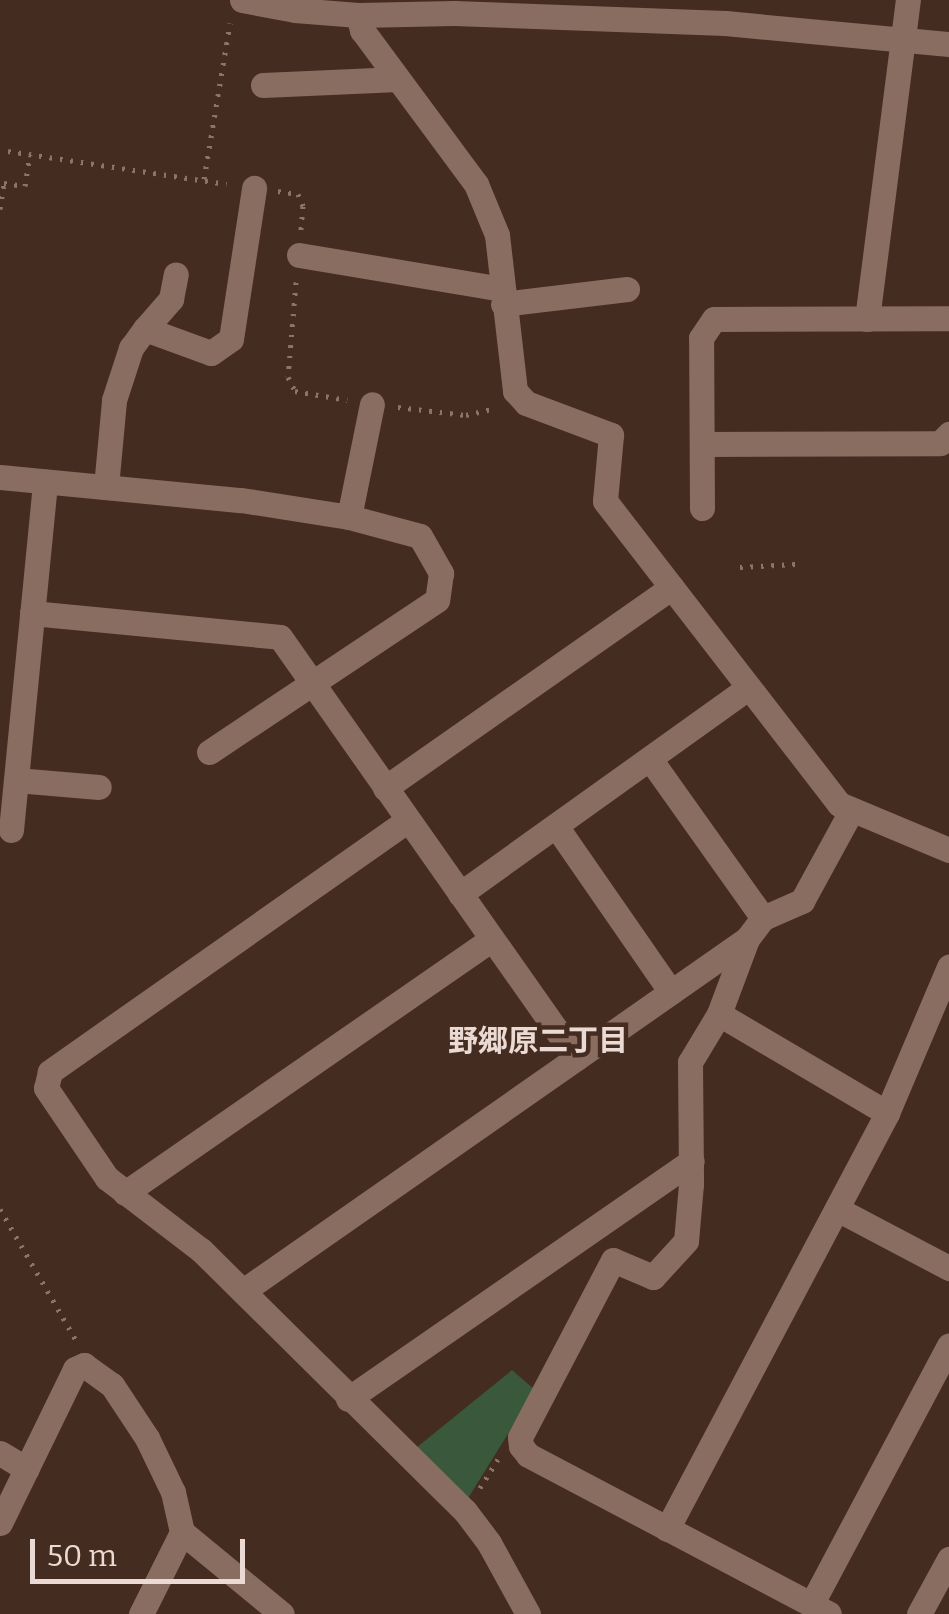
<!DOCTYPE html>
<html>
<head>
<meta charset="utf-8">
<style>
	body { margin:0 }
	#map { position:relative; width:949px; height:1614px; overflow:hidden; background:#452c21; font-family:Bitter,"Noto Sans JP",serif }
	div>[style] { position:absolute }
	.green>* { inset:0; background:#3a583c }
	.path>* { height:5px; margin-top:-2.5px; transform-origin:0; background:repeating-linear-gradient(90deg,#8a756b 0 2.5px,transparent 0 10.5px) }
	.street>* { height:25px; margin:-12.5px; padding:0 12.5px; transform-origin:12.5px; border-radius:12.5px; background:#896d60 }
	span { translate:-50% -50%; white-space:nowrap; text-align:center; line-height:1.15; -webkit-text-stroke:9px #452c21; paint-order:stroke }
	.neighbourhood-label { font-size:30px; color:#ebdad3; font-weight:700 }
	.scale { position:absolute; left:30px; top:1539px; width:215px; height:45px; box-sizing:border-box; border:5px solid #ebdad3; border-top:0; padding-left:12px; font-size:30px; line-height:35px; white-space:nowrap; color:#ebdad3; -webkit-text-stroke:8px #452c21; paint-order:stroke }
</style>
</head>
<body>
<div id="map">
	<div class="green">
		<div style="clip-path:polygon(512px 1370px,535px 1390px,467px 1500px,416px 1448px)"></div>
	</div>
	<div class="path">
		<div style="left:8px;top:151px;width:221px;rotate:8.6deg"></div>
		<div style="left:204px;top:179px;width:158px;rotate:-80.5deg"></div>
		<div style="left:278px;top:191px;width:20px;rotate:9deg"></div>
		<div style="left:298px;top:194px;width:13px;rotate:67deg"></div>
		<div style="left:303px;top:206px;width:25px;rotate:95deg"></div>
		<div style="left:0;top:209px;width:26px;rotate:-81deg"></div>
		<div style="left:4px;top:183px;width:21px;rotate:8deg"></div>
		<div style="left:25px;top:186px;width:32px;rotate:-81deg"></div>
		<div style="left:296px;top:282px;width:95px;rotate:94.8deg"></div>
		<div style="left:288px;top:377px;width:16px;rotate:63deg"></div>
		<div style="left:295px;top:391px;width:53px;rotate:9.8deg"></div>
		<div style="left:398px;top:407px;width:68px;rotate:6.7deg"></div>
		<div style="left:466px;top:415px;width:31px;rotate:-13deg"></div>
		<div style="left:740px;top:567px;width:56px;rotate:-3.1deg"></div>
		<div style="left:0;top:1209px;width:151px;rotate:59.9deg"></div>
		<div style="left:480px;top:1488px;width:34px;rotate:-58deg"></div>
	</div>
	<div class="street">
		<div style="left:242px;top:0;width:54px;rotate:10.7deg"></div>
		<div style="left:295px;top:10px;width:63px;rotate:4.5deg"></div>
		<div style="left:358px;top:15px;width:96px;rotate:-1.2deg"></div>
		<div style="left:454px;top:13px;width:271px;rotate:2.1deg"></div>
		<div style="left:725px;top:23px;width:225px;rotate:5.4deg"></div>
		<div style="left:358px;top:15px;width:16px;rotate:75deg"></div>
		<div style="left:362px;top:30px;width:192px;rotate:53.5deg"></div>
		<div style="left:476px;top:184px;width:55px;rotate:67.6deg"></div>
		<div style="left:497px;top:235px;width:157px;rotate:83.4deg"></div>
		<div style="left:515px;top:391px;width:16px;rotate:47deg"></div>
		<div style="left:526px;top:403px;width:91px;rotate:20.6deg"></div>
		<div style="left:611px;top:435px;width:66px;rotate:95.2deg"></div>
		<div style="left:605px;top:501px;width:383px;rotate:52.3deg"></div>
		<div style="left:839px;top:804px;width:119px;rotate:22.7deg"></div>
		<div style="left:263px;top:85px;width:135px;rotate:-2.5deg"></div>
		<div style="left:299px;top:255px;width:206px;rotate:9.5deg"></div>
		<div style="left:503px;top:304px;width:125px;rotate:-6.9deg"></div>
		<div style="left:867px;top:319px;width:322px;rotate:-82.7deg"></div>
		<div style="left:145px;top:329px;width:40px;rotate:-49deg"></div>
		<div style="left:171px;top:299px;width:25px;rotate:-79deg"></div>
		<div style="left:702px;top:444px;width:238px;rotate:-0.2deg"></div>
		<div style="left:940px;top:443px;width:13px;rotate:-45deg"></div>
		<div style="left:0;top:477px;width:242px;rotate:5.5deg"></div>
		<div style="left:241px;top:500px;width:109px;rotate:8.9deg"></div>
		<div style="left:349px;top:517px;width:73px;rotate:15deg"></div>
		<div style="left:420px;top:536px;width:43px;rotate:60.4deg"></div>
		<div style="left:441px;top:573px;width:27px;rotate:98deg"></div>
		<div style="left:437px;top:600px;width:274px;rotate:146.3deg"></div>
		<div style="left:106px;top:487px;width:87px;rotate:-84.7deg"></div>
		<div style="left:114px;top:400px;width:55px;rotate:-71.9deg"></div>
		<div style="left:131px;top:348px;width:24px;rotate:-54deg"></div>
		<div style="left:145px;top:329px;width:70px;rotate:20deg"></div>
		<div style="left:211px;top:353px;width:24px;rotate:-35deg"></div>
		<div style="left:231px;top:339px;width:153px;rotate:-81.3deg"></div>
		<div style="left:702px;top:508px;width:170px;rotate:-90.3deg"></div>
		<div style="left:701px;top:338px;width:23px;rotate:-56deg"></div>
		<div style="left:714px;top:319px;width:235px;rotate:-0.2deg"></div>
		<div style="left:349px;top:517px;width:115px;rotate:-78.5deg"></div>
		<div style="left:32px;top:613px;width:249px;rotate:5.5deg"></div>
		<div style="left:280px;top:637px;width:515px;rotate:54.89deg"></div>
		<div style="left:650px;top:759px;width:195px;rotate:54.6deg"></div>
		<div style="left:16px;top:780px;width:83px;rotate:4.8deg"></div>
		<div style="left:385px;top:788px;width:350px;rotate:-35deg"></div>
		<div style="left:408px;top:820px;width:438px;rotate:144.9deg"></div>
		<div style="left:50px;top:1072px;width:16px;rotate:104deg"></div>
		<div style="left:46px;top:1088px;width:109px;rotate:55.9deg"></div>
		<div style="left:107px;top:1178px;width:118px;rotate:37.5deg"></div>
		<div style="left:201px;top:1250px;width:371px;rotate:44.7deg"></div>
		<div style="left:465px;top:1511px;width:40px;rotate:53deg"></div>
		<div style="left:489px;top:1543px;width:81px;rotate:61.2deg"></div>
		<div style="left:556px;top:826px;width:202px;rotate:55.3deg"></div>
		<div style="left:11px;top:830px;width:350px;rotate:-84.4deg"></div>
		<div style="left:460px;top:894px;width:355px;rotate:-35.6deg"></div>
		<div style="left:747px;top:939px;width:80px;rotate:110.5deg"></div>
		<div style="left:719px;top:1014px;width:56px;rotate:121.1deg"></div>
		<div style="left:690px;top:1062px;width:122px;rotate:89.5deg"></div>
		<div style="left:691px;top:1184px;width:57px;rotate:95deg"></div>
		<div style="left:686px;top:1241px;width:49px;rotate:132.5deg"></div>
		<div style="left:653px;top:1277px;width:43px;rotate:-157deg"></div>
		<div style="left:613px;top:1260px;width:200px;rotate:117.7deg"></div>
		<div style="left:520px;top:1437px;width:9px;rotate:84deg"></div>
		<div style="left:521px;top:1446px;width:11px;rotate:52deg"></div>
		<div style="left:528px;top:1455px;width:340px;rotate:27.8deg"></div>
		<div style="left:719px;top:1014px;width:195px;rotate:30.5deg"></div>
		<div style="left:125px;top:1193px;width:446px;rotate:-34.7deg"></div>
		<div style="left:837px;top:1209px;width:127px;rotate:27.8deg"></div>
		<div style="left:243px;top:1291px;width:615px;rotate:-34.93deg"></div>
		<div style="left:747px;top:939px;width:26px;rotate:-53deg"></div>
		<div style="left:763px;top:918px;width:43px;rotate:-23.6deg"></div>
		<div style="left:802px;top:901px;width:102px;rotate:-61.4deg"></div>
		<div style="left:348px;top:1399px;width:418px;rotate:-34.7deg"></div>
		<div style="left:0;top:1453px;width:31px;rotate:31deg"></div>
		<div style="left:0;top:1523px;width:171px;rotate:-64deg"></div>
		<div style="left:75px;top:1369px;width:10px;rotate:-24deg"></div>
		<div style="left:84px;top:1365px;width:34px;rotate:36deg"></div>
		<div style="left:112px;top:1385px;width:64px;rotate:56.6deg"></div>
		<div style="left:147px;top:1438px;width:60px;rotate:64.3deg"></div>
		<div style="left:173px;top:1492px;width:41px;rotate:77.3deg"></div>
		<div style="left:667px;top:1529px;width:471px;rotate:-62.1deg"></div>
		<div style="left:887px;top:1113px;width:159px;rotate:-67deg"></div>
		<div style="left:811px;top:1605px;width:294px;rotate:-62deg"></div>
		<div style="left:141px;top:1614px;width:92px;rotate:-63.4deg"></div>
		<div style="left:182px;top:1532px;width:129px;rotate:39.4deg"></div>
		<div style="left:919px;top:1614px;width:63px;rotate:-61.4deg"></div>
	</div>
	<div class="neighbourhood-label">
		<span style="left:538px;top:1041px">野郷原二丁目</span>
	</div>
	<div class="scale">50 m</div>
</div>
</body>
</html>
